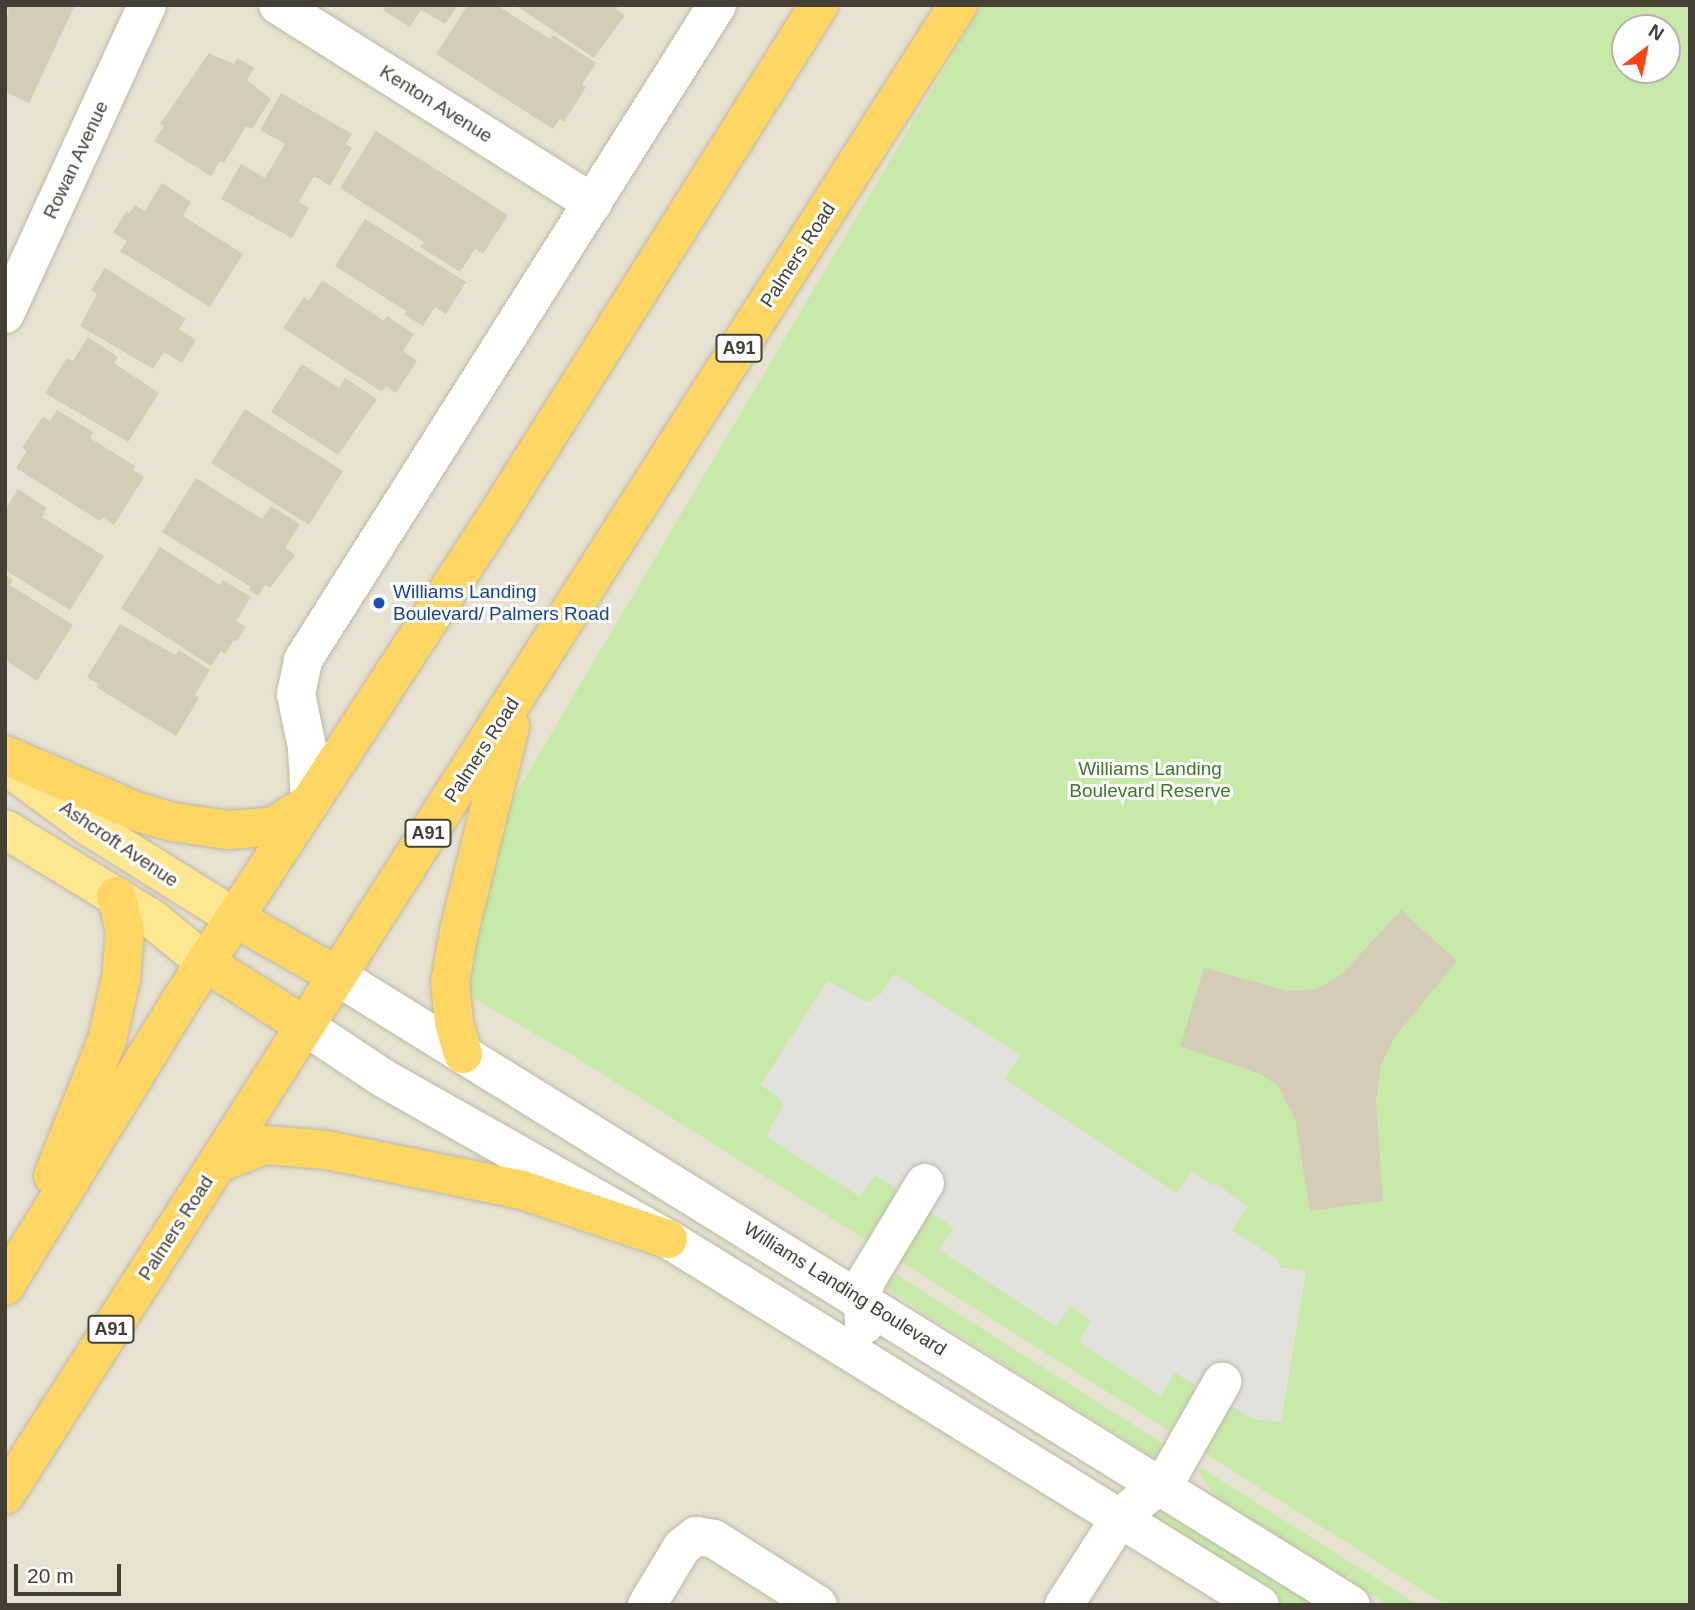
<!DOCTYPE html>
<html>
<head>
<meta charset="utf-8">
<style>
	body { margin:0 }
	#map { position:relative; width:1695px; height:1610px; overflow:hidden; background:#f3efe3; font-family:Arial,sans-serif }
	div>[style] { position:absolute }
	.residential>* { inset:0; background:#e7e2d1 }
	.green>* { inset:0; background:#c8eaa9 }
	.parking>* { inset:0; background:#e3e1dc }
	.building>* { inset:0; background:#d5ccb8 }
	.roads { filter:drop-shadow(0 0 2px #beb8a6) drop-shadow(0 0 2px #beb8a6) }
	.minor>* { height:38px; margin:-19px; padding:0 19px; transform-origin:19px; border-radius:19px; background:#fff }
	.major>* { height:38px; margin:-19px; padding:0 19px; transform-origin:19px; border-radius:19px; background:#ffe790 }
	.highway>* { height:38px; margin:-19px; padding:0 19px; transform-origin:19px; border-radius:19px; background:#ffd662 }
	.dots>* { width:19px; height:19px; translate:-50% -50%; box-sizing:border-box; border:4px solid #fff; border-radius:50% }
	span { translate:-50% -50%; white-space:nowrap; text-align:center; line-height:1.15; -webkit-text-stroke:6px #fff; paint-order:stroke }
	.shield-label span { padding:2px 5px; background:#fff; border:2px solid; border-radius:5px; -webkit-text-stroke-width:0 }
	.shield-label { font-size:18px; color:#453f33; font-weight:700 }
	.street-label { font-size:19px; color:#453f33 }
	.transit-label { font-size:19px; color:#164399 }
	.left { translate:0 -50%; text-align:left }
	.park-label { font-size:19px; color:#3e7924 }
	.frame { position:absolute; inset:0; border:7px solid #453f33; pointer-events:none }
	.north { position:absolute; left:1611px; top:14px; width:70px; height:70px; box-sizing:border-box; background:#fff; border:2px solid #b5b2ad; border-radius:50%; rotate:32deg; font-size:19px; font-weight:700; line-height:28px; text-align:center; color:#453f33 }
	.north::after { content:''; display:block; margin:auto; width:24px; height:32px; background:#ff430e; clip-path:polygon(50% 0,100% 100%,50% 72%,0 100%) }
	.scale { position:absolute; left:14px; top:1564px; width:107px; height:32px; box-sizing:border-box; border:4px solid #453f33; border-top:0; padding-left:9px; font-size:21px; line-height:24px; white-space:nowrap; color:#453f33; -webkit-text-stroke:5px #fff; paint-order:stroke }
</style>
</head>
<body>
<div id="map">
	<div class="residential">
		<div style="clip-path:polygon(evenodd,5px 5px,1690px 5px,1690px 1605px,5px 1605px,5px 5px,1625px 28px,1667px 28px,1667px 70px,1625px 70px,1625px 28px)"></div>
	</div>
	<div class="green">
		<div style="clip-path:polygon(evenodd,982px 5px,1690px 5px,1690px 1605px,1446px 1605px,577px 1058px,470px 996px,460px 972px,489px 839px,982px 5px,1625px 28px,1667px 28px,1667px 70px,1625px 70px,1625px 28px)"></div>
		<div style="clip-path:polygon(894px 1273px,1165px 1445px,1155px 1459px,886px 1289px)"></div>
		<div style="clip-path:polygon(1198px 1466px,1418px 1605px,1388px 1605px,1216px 1497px,1201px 1477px)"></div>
		<div style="clip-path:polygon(1170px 1507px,1329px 1605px,1278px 1605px,1153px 1519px)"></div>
	</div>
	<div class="parking">
		<div style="clip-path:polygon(894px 974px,1020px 1055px,1005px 1079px,1177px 1193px,1192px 1171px,1214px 1186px,1216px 1184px,1248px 1206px,1232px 1230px,1277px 1259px,1280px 1267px,1306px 1271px,1281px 1422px,1253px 1419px,1175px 1373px,1161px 1396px,1079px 1342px,1091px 1320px,1070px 1306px,1056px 1327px,939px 1250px,954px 1228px,875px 1175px,860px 1197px,766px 1136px,783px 1106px,779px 1098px,760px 1085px,828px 981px,867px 1002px,881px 994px)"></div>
	</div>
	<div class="building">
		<div style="clip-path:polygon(5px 5px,75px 5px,29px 103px,5px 92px,5px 20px,9px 11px)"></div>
		<div style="clip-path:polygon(387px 5px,458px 5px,445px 24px,421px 10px,410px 27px,383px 10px)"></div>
		<div style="clip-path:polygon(468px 5px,496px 5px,550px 39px,553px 35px,596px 63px,582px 84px,586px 87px,564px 122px,560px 119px,553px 129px,436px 54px)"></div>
		<div style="clip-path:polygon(515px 5px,619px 5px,616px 10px,625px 15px,594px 58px)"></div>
		<div style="clip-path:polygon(209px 53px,234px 64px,237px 58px,254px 68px,247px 80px,271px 99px,252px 129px,246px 126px,224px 163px,220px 161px,211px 176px,154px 141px,164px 126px,160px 124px)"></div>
		<div style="clip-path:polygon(281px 93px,352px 134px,346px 144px,352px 148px,330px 186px,314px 176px,299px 202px,309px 208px,292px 238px,221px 199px,241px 164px,265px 178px,285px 144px,260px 130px)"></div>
		<div style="clip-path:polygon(376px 131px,508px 215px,483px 254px,475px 249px,460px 272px,420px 247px,424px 242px,340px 188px)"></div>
		<div style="clip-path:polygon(162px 183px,191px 202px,183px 216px,243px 254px,210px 307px,120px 251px,127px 241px,113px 232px,127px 211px,129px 213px,135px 205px,145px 211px)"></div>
		<div style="clip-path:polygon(365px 219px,466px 282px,446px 314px,435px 307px,423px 326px,404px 314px,406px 311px,335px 266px)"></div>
		<div style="clip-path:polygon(105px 268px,186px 319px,179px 329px,196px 340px,182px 363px,164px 352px,153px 369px,80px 326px,97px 294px,91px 290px)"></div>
		<div style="clip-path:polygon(322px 280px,384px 321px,387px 316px,414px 334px,403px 351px,417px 361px,396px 393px,386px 386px,382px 392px,283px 328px,304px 297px,309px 301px)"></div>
		<div style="clip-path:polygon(88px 337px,118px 357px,114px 363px,159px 393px,128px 442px,45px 393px,67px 358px,73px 361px)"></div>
		<div style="clip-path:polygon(302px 364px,339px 388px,345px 378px,377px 399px,338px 455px,271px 412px)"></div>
		<div style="clip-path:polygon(245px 409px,343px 471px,309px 525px,211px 463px)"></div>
		<div style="clip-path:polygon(57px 410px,93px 432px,90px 438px,135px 466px,133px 470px,144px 477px,114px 525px,102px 517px,100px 521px,16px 468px,27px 451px,22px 448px,43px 416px,50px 421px)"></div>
		<div style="clip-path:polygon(196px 478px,262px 519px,271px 506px,300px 524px,285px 548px,295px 555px,270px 588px,265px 585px,258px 596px,249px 590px,251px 587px,162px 532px)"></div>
		<div style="clip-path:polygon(18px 489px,47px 508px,42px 517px,104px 556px,70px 610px,5px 570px,5px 510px)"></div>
		<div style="clip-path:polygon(160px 547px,220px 585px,223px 580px,251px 597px,236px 621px,246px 627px,237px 641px,234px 640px,225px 654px,221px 651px,211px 666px,121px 608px)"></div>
		<div style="clip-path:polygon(5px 575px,13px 580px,10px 585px,73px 625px,37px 681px,5px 660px)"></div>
		<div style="clip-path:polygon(120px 624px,176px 655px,179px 650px,210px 670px,195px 695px,199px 698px,176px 736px,96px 687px,98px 684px,87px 677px)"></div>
		<div style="clip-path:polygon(1401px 910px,1457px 961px,1395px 1037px,1381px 1065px,1376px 1102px,1383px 1201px,1310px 1211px,1295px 1119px,1278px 1086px,1260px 1074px,1180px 1046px,1204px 968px,1288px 991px,1317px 989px,1342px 974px)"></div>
	</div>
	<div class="roads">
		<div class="minor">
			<div style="left:278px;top:5px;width:372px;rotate:32.2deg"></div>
			<div style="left:5px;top:314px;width:340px;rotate:-65.3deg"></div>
			<div style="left:310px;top:803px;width:56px;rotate:-93.1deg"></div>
			<div style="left:307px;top:747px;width:54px;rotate:-101.7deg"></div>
			<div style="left:296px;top:694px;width:35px;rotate:-78deg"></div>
			<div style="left:303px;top:660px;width:775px;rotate:-57.7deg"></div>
			<div style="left:337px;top:976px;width:1193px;rotate:31.81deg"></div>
			<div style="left:305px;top:1026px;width:94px;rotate:33.7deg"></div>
			<div style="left:383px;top:1078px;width:327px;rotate:29.5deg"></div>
			<div style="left:668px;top:1239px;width:696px;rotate:31.73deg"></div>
			<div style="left:864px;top:1325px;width:34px;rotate:-92deg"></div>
			<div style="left:863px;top:1291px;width:13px;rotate:-72deg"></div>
			<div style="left:867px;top:1279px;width:112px;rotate:-58.9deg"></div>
			<div style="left:647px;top:1605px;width:68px;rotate:-58.9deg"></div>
			<div style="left:682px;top:1547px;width:18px;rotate:-38deg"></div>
			<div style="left:696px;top:1536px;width:18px;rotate:9deg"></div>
			<div style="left:714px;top:1539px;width:123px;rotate:32.4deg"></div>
			<div style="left:1064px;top:1605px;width:103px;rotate:-57.2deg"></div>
			<div style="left:1120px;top:1518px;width:33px;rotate:-41deg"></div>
			<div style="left:1145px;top:1496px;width:21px;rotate:-29deg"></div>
			<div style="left:1163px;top:1486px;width:120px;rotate:-60.4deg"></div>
		</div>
		<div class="major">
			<div style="left:5px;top:765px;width:103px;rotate:36.3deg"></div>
			<div style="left:88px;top:826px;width:173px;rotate:32deg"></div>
			<div style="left:5px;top:829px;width:171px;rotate:31.4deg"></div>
			<div style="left:151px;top:918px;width:71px;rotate:39.3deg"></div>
		</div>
		<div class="highway">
			<div style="left:5px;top:755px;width:145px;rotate:23.2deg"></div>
			<div style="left:138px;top:812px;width:36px;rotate:16deg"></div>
			<div style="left:173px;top:822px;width:56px;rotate:8.3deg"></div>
			<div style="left:228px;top:830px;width:28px;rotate:-4deg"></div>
			<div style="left:256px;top:828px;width:18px;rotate:-6deg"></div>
			<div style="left:274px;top:826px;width:40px;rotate:-32.9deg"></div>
			<div style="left:235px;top:918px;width:117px;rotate:29.6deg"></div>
			<div style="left:206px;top:963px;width:117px;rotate:32.5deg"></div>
			<div style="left:463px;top:1054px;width:33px;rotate:-106deg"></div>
			<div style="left:454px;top:1022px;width:40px;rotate:-95.7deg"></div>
			<div style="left:450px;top:982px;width:52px;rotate:-80deg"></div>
			<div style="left:459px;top:931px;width:211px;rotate:-76deg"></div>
			<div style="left:218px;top:1163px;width:51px;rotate:-20.6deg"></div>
			<div style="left:266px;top:1145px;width:60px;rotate:4.8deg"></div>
			<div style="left:326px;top:1150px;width:200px;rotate:11.5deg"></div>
			<div style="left:522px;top:1190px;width:154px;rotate:18.6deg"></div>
			<div style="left:53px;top:1176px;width:146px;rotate:-68.3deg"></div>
			<div style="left:107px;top:1040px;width:63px;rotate:-77.1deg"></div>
			<div style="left:121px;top:979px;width:48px;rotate:-85.2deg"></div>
			<div style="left:125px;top:931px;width:36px;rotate:-104deg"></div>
			<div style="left:5px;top:1286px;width:332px;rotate:-58.4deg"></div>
			<div style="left:179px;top:1003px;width:584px;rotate:-56.88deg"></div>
			<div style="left:498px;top:514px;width:602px;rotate:-57.76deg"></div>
			<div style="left:5px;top:1495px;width:1769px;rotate:-57.4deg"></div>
		</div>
	</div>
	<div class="dots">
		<div style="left:379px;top:603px;background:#1a4fb4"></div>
	</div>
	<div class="shield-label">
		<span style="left:739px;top:348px">A91</span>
		<span style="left:428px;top:833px">A91</span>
		<span style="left:111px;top:1329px">A91</span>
	</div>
	<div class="street-label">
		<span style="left:436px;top:104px;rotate:32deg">Kenton Avenue</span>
		<span style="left:76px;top:160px;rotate:-65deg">Rowan Avenue</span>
		<span style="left:798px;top:255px;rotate:-57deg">Palmers Road</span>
		<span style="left:482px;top:750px;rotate:-57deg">Palmers Road</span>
		<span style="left:119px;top:844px;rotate:34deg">Ashcroft Avenue</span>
		<span style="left:176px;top:1228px;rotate:-57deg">Palmers Road</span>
		<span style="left:845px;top:1289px;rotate:32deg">Williams Landing Boulevard</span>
	</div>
	<div class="transit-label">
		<span class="left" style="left:393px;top:603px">Williams Landing<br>Boulevard/ Palmers Road</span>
	</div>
	<div class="park-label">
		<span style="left:1150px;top:780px">Williams Landing<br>Boulevard Reserve</span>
	</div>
	<div class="frame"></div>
	<div class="north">N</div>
	<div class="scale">20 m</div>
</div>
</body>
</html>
